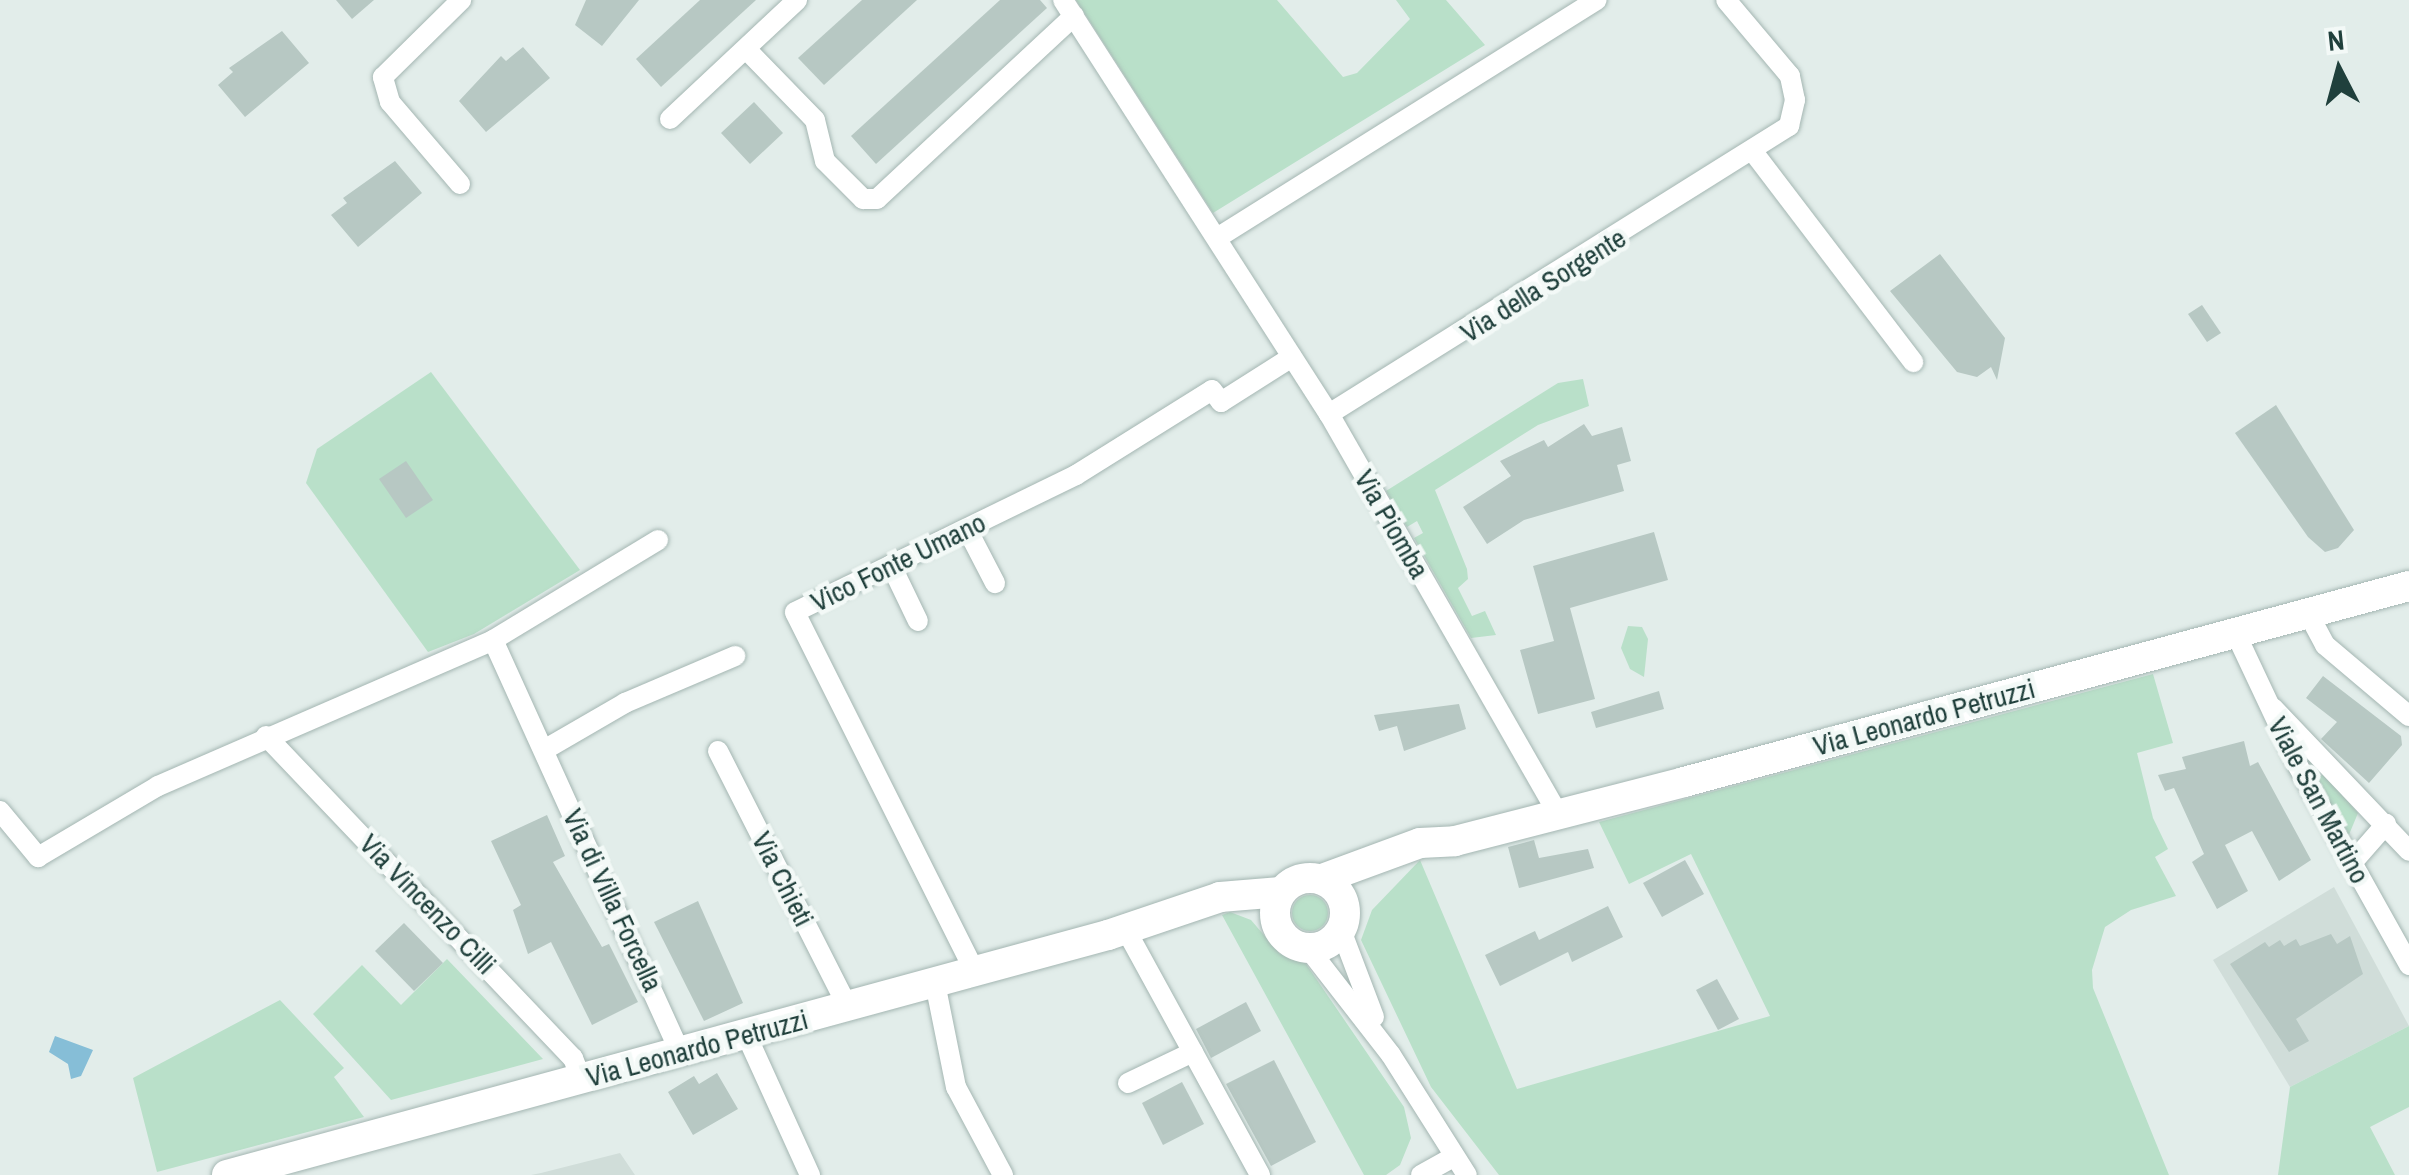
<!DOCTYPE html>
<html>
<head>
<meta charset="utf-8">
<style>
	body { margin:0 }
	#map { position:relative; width:2409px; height:1175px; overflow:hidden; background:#e2edea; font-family:"Archivo Narrow",sans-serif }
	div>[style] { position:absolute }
	.built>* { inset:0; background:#d0ddd9 }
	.green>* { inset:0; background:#b9e0c9 }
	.round { border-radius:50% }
	.water>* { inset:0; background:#86bed7 }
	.building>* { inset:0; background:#b7c8c3 }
	.roads { filter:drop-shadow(0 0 2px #a4b6b2) drop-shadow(0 0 2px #a4b6b2) }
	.street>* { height:20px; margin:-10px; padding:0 10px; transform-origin:10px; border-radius:10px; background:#fff }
	.secondary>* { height:30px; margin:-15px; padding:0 15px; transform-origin:15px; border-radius:15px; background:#fff }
	.secondary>.ring { margin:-15px; padding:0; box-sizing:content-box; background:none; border:30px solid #fff; border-radius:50% }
	span { translate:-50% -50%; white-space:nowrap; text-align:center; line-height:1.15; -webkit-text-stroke:9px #f3f9f7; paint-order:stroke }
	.street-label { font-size:28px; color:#20403c }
	.north { position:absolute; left:2289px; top:20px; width:100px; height:100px; -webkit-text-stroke:8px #f3f9f7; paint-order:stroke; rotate:354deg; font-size:28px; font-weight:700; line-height:40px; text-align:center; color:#20403c }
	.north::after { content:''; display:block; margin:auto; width:35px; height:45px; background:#20403c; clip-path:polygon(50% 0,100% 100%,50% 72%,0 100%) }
</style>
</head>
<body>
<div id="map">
	<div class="built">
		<div style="clip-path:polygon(2334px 887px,2409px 1026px,2290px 1087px,2213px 960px)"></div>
		<div style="clip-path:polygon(620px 1153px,635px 1175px,531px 1175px,541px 1173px)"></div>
	</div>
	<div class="green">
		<div style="clip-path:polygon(1076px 0,1277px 0,1343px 77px,1357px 73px,1410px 19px,1396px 0,1446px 0,1485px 45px,1213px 213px)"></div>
		<div style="clip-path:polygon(431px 372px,580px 570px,474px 634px,428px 652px,306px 483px,317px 449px)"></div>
		<div style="clip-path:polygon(1583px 379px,1589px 406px,1538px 425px,1435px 490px,1467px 569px,1468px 579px,1458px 588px,1472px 616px,1485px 611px,1496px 635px,1471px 638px,1414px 538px,1423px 533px,1417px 521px,1407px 527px,1386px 491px,1558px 383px)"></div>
		<div style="clip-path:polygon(1628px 626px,1642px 627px,1648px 639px,1644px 677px,1630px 669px,1621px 648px)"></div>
		<div style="clip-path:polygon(2153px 674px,2173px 743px,2137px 753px,2153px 818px,2168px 849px,2155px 857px,2176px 896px,2131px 910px,2105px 927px,2092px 970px,2093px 988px,2169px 1175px,1499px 1175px,1431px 1087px,1361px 940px,1372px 910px,1420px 860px,1517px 1089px,1770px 1016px,1691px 854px,1629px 884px,1599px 822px)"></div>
		<div style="clip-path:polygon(2324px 774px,2358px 813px,2348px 837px,2317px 778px)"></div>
		<div class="round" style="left:1292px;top:895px;width:36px;height:36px"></div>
		<div style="clip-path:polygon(1230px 912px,1251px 920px,1280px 954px,1304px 961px,1404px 1107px,1411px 1138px,1400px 1165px,1386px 1175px,1364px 1175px,1222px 915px)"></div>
		<div style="clip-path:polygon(447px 959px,543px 1059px,391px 1100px,313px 1014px,362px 965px,401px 1005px)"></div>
		<div style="clip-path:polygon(280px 1000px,344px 1068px,334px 1077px,364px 1117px,157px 1172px,133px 1078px)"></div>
		<div style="clip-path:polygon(2409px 1026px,2409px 1107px,2370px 1127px,2395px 1175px,2278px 1175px,2290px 1087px)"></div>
	</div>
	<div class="water">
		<div style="clip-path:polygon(55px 1036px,93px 1050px,81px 1076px,71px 1079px,68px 1064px,49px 1052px)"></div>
	</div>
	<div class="building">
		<div style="clip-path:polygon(336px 0,374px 0,352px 19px)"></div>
		<div style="clip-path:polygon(586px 0,639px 0,602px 46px,575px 25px)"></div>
		<div style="clip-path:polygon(700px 0,756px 0,661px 87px,636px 59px)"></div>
		<div style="clip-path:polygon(862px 0,917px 0,824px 85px,798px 58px)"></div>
		<div style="clip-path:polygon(1000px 0,1040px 0,1047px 8px,876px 164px,851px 136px)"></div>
		<div style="clip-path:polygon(282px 31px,309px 63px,245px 117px,218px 85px,233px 72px,229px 68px)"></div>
		<div style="clip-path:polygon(523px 47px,550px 78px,486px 132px,459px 101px,501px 56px,506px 61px)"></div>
		<div style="clip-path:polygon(754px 102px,783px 133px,750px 164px,721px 133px)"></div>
		<div style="clip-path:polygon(395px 161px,422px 193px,358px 247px,331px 215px,347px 203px,343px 198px)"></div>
		<div style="clip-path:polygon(1940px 254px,2005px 338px,1997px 380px,1991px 367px,1977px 377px,1957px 372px,1890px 291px)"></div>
		<div style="clip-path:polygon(2202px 305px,2221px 333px,2207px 342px,2188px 314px)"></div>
		<div style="clip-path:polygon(2276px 405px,2354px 530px,2338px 548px,2325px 552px,2308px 537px,2235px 433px)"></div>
		<div style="clip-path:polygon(1584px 424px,1592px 436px,1622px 427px,1631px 461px,1617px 465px,1624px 491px,1524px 520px,1487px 544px,1463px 507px,1511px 476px,1500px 461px,1544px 440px,1548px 447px)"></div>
		<div style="clip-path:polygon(406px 461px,433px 500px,406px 518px,379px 479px)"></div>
		<div style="clip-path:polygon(1654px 532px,1668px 580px,1570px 608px,1595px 699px,1538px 714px,1520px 650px,1554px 641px,1533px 566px)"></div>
		<div style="clip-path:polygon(2323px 676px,2401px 736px,2402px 745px,2369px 783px,2321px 739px,2337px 722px,2306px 698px)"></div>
		<div style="clip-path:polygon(1659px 691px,1664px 709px,1596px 728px,1591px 712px)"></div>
		<div style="clip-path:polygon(1459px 704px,1466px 729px,1404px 751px,1397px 726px,1379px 731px,1374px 715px)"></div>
		<div style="clip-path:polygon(2244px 741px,2250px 766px,2258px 762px,2311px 860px,2279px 881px,2252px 831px,2225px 845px,2248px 891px,2217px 909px,2192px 862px,2204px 854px,2174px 788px,2165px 791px,2158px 775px,2186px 769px,2182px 757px)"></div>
		<div style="clip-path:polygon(547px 815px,565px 856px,553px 862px,602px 947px,609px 944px,638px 1002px,592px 1025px,551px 942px,528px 954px,513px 910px,521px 905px,491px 841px)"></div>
		<div style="clip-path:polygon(1534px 840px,1539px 858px,1588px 849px,1594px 868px,1519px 888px,1508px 847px)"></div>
		<div style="clip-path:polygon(1685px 860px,1704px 894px,1662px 917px,1643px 883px)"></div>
		<div style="clip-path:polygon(698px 901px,743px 1003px,704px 1021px,654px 922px)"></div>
		<div style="clip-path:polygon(1608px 906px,1623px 937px,1572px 962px,1568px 952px,1500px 986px,1485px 955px,1535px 931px,1539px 940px)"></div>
		<div style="clip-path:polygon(404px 923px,443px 963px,414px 991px,375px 951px)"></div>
		<div style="clip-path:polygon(2331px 934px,2337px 944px,2350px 936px,2363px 974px,2296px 1019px,2309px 1041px,2289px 1052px,2230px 964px,2265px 942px,2269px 947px,2280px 940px,2284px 946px,2296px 939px,2300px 946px)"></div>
		<div style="clip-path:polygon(1717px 979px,1739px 1019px,1718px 1030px,1696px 990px)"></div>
		<div style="clip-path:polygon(1246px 1002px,1261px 1031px,1211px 1058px,1196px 1029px)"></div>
		<div style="clip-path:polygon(1274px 1060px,1316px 1142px,1271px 1166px,1226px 1084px)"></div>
		<div style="clip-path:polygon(717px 1073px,738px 1109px,693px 1135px,668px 1092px,694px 1076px,699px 1084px)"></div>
		<div style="clip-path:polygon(1182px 1082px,1204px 1124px,1163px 1145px,1142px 1103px)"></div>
	</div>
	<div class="roads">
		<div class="street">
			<div style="left:1063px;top:0;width:492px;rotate:57.3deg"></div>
			<div style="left:1329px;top:414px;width:461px;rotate:60.2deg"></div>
			<div style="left:746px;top:49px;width:99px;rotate:45.8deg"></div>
			<div style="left:815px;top:120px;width:42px;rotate:76.3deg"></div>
			<div style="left:825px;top:161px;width:54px;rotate:45deg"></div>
			<div style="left:863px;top:199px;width:14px"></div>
			<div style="left:877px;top:199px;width:269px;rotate:-42.9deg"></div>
			<div style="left:670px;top:119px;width:174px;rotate:-43.1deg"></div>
			<div style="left:1754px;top:153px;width:263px;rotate:52.7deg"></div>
			<div style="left:460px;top:184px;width:108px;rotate:-130.5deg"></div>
			<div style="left:390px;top:102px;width:26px;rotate:-106deg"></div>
			<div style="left:383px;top:77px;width:110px;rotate:-44.6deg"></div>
			<div style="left:1217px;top:238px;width:448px;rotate:-32.1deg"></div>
			<div style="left:1329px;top:414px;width:543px;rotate:-32.05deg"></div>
			<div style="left:1789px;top:126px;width:27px;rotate:-77deg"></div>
			<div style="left:1795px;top:100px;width:25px;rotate:-102deg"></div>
			<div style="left:1790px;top:76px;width:99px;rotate:-130.1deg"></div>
			<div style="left:967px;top:529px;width:61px;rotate:62.6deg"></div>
			<div style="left:891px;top:565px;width:62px;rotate:64.3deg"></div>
			<div style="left:2308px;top:613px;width:36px;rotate:62deg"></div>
			<div style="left:2325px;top:645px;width:110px;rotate:40.2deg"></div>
			<div style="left:2235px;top:632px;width:148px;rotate:64.8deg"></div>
			<div style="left:2298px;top:766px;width:228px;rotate:60.8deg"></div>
			<div style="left:493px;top:640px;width:452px;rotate:65.6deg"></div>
			<div style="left:2273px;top:708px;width:197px;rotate:46.4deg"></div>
			<div style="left:266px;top:736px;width:445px;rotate:46.4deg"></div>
			<div style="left:573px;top:1058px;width:22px;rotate:69deg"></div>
			<div style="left:544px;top:750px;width:94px;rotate:-30.1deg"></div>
			<div style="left:625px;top:703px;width:120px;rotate:-23.1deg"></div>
			<div style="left:718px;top:751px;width:287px;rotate:63.1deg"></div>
			<div style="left:0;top:811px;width:60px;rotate:50.4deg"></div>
			<div style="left:38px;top:857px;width:139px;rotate:-30.6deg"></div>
			<div style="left:158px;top:786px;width:365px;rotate:-23.5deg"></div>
			<div style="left:493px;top:640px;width:193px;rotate:-31.2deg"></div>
			<div style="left:2352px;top:863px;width:52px;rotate:-48.9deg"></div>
			<div style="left:1126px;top:930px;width:279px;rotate:61.3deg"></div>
			<div style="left:1341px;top:930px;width:93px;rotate:69.2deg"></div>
			<div style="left:1308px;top:948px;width:135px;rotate:52.2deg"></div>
			<div style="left:1391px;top:1055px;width:142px;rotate:57.7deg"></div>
			<div style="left:975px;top:972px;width:402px;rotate:-116.6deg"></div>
			<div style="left:795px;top:612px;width:313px;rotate:-26deg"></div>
			<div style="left:1076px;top:475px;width:160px;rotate:-32deg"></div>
			<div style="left:1212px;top:390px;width:15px;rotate:53deg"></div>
			<div style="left:1221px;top:402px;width:84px;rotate:-32.4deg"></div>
			<div style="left:935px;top:983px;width:106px;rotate:78.6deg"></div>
			<div style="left:956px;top:1087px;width:100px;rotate:61.9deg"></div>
			<div style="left:746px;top:1034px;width:155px;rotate:65.6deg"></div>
			<div style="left:1128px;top:1083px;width:72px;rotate:-25.5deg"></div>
			<div style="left:1421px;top:1175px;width:37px;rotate:-29deg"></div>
		</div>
		<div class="secondary">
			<div class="ring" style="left:1275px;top:878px;width:40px;height:40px"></div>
			<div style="left:1322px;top:879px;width:104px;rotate:-20.2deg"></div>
			<div style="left:1420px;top:843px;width:35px;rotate:-3deg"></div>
			<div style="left:1455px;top:841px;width:236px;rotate:-14.4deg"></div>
			<div style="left:1684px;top:782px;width:751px;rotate:-15.13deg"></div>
			<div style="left:227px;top:1175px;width:913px;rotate:-15.24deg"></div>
			<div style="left:1108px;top:935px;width:118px;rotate:-18.7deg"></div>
			<div style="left:1220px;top:897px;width:61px;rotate:-4.7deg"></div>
		</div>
	</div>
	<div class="street-label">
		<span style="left:1543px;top:285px;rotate:-32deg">Via della Sorgente</span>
		<span style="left:1392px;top:524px;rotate:60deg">Via Piomba</span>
		<span style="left:898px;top:562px;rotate:-26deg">Vico Fonte Umano</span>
		<span style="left:1924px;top:717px;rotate:-15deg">Via Leonardo Petruzzi</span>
		<span style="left:2319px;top:800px;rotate:62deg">Viale San Martino</span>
		<span style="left:783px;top:879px;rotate:63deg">Via Chieti</span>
		<span style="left:613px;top:900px;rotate:65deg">Via di Villa Forcella</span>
		<span style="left:428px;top:904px;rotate:46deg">Via Vincenzo Cilli</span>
		<span style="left:697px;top:1048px;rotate:-15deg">Via Leonardo Petruzzi</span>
	</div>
	<div class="north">N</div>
</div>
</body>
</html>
